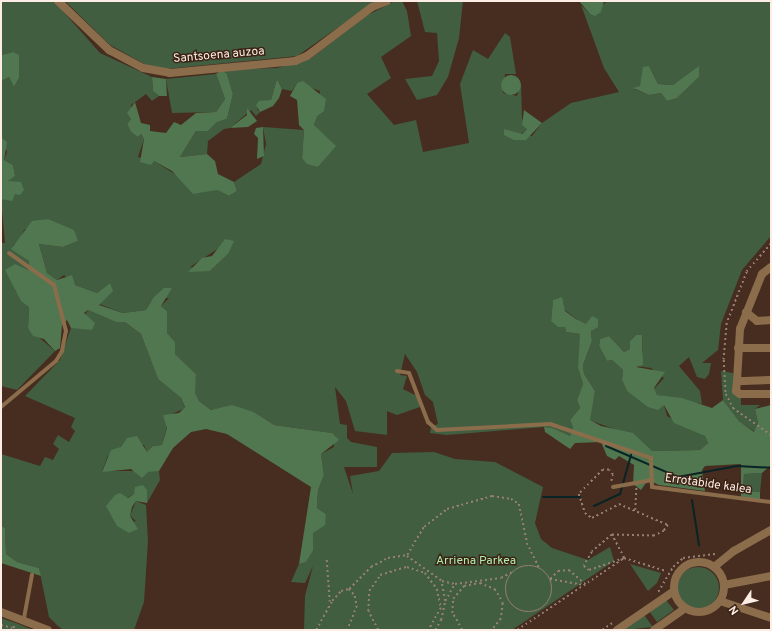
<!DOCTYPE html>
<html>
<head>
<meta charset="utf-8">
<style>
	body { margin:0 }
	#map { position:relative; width:772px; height:631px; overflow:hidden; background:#462d1f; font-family:Overpass,sans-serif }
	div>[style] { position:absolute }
	.green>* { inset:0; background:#415e41 }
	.round { border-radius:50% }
	.forest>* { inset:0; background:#50774f }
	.stream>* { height:2px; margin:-1px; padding:0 1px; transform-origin:1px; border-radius:1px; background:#0a2325 }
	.path>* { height:1.5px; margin-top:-0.75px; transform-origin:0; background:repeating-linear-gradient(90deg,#957f73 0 2px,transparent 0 5px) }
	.path>.ring { margin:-0.75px; padding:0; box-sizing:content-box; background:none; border:1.5px solid #957f73; border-radius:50% }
	.lane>* { height:4px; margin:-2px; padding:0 2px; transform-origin:2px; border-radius:2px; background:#8b6d4c }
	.street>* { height:8px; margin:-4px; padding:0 4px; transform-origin:4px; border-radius:4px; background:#8b6d4c }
	.street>.ring { margin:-4px; padding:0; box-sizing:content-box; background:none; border:8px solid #8b6d4c; border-radius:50% }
	span { translate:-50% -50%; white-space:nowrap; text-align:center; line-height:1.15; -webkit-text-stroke:3px #3b2315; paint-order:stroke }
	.street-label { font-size:12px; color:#feede4 }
	.park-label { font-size:12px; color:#b0edae }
	.frame { position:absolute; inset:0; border:2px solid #feede4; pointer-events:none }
	.north { position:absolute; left:724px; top:583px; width:40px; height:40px; -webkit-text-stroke:3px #3b2315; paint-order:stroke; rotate:235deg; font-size:11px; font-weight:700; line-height:16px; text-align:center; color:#feede4 }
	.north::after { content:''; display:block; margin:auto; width:14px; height:18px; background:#feede4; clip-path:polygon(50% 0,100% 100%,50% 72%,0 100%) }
</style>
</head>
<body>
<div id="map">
	<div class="green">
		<div style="clip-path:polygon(evenodd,1px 1px,54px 1px,100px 53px,152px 77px,153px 91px,159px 96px,152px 101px,146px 94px,131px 105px,131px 119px,127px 124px,131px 132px,138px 137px,141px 134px,144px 139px,138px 157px,154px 161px,200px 190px,217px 190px,229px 196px,237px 191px,234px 182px,261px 164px,266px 144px,263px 127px,304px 130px,302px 158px,318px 167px,335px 146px,314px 126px,320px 91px,297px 83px,292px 91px,282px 89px,277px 79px,271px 100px,257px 109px,260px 112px,256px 116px,251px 110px,230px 128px,224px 129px,208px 141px,207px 154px,180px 157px,196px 131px,208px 131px,217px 122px,227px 119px,233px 94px,227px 74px,222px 70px,277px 68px,310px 59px,366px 16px,395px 1px,402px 1px,407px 11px,411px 36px,381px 57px,391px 78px,367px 94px,394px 125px,416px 120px,423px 152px,469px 143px,460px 84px,473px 50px,488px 59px,505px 33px,510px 37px,516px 74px,505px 74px,503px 93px,517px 96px,521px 83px,522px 119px,527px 129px,521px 134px,504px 134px,532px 136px,542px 123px,571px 103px,619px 92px,604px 68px,581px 5px,590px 14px,608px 1px,771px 1px,771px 236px,742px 270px,721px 324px,718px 350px,702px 363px,711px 363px,709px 374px,705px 379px,697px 377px,689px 357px,679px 366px,700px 391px,702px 404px,657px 395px,654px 389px,664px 378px,651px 368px,635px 366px,643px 352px,642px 335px,636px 335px,630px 341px,630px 349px,624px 352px,609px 336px,600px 339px,599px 346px,607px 361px,612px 360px,623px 370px,622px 380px,627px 391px,664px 405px,667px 416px,705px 436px,708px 443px,700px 450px,652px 451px,628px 434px,589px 420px,595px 391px,584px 374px,583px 365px,592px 341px,591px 330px,553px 301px,551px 321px,565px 327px,566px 332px,580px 334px,582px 346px,578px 368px,583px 384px,577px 400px,580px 408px,570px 420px,573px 427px,570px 436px,544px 427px,447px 435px,430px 433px,431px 427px,438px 424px,433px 402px,425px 395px,417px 372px,405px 354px,400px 375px,407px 376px,403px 389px,417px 396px,420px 407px,397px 415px,387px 411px,387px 435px,355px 431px,346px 401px,335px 387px,340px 424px,347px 425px,347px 438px,351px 442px,377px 447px,377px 467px,344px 467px,353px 494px,350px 476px,379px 471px,392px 453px,434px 452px,455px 459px,495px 462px,543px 487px,535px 523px,541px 539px,552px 548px,588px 560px,610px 547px,614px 561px,512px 630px,304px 630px,305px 596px,313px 566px,305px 583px,291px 582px,299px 564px,306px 562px,313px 551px,313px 533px,326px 514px,317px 508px,318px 490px,324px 475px,321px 454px,334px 447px,332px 433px,274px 425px,254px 412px,232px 406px,211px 410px,199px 401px,194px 393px,196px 374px,175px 354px,175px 342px,167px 333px,167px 311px,161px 306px,169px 298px,153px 298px,146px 310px,123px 313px,99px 304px,110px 283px,97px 293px,75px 285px,64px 275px,57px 280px,47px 273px,39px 244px,63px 247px,78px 241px,48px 219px,24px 230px,20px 240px,13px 245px,29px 261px,28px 270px,15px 290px,29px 307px,28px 328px,55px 351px,17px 390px,1px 386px,1px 243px,5px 243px,1px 199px,12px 184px,8px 180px,15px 176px,13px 165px,4px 160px,7px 152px,1px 137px,1px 81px,9px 77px,14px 87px,19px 78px,13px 52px,1px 55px,1px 1px,649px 66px,658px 84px,673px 85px,699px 67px,699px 77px,677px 98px,667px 101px,661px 93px,649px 95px,634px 89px,640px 86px,649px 66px,1px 1px,222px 246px,228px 254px,210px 271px,190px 267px,222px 246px)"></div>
		<div style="clip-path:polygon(65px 1px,376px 1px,297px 56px,166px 69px,148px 66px,110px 45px)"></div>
		<div style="clip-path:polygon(417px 1px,463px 1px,459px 38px,448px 77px,437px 95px,417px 100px,405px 79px,432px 76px,439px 61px,437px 33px,425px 32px)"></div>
		<div style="clip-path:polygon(216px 74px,225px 99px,216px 112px,172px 113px,166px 79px)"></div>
		<div style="clip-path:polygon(88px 310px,116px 322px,125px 322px,141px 334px,158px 379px,181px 398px,185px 408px,170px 415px,162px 445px,153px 446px,147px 453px,144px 445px,121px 448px,108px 456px,102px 471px,159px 471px,160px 480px,147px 503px,147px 490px,134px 494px,127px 498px,114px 517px,118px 526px,136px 521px,130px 516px,136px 501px,146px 505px,148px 541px,144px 602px,134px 630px,63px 630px,58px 626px,49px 617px,39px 568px,17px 562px,6px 554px,5px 528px,1px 526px,1px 454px,40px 466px,45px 457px,53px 460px,59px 449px,53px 444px,58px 435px,69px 442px,75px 431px,71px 427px,75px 418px,25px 396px,60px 360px,71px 328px,78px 328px)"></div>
		<div style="clip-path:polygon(721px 371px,733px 373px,735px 394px,741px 398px,741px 405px,760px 405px,755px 409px,758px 423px,755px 432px,739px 421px,723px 400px)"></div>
		<div style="clip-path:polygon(762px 473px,760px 492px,743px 492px,744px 474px)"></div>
		<div style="clip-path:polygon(630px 564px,661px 573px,657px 583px,648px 591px)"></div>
		<div class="round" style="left:677px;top:567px;width:42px;height:42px"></div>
		<div style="clip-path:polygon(666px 600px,674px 610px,657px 622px,649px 611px)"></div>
		<div style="clip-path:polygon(644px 615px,653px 627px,622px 630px)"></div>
		<div style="clip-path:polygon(1px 618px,16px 623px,33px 630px,1px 630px)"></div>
	</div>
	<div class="forest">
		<div style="clip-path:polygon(579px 1px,604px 1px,601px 12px,595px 16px,590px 14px)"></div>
		<div style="clip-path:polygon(13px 52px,19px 55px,19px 78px,14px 87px,9px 77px,1px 81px,1px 55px)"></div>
		<div style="clip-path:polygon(649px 66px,658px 84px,673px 85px,699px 66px,699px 77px,677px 98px,667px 101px,661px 93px,649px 95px,633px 88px,640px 86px,643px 67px)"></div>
		<div style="clip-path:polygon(222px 70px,227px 74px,233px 94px,227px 119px,217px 122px,208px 131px,196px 131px,180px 157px,207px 154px,215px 161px,218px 174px,234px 182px,237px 191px,229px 196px,217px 190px,193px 194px,172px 171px,154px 161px,151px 165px,140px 162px,144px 139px,141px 134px,138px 137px,131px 132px,127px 124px,131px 119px,127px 113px,135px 102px,141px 123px,150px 125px,150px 131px,166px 133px,174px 122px,181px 125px,196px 113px,216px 112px,225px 99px,216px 74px)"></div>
		<div class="round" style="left:501px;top:75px;width:20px;height:20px"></div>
		<div style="clip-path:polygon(152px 77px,166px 79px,167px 96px,159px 96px,153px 91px)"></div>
		<div style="clip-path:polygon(277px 79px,282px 89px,279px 98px,273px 106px,260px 112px,256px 105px,259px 101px,271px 100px)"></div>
		<div style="clip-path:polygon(303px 81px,326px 99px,324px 111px,317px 116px,314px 125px,336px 146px,318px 167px,307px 164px,302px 158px,304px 130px,299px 125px,297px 100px,290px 96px,297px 83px)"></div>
		<div style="clip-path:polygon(247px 108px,257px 121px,248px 127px,230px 128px,247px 115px)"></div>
		<div style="clip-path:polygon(524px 110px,542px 123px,526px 140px,514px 140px,504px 135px,504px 129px,522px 134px,527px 129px,522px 125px)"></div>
		<div style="clip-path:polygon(263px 127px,264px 156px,257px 159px,258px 138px,254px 134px,256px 128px)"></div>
		<div style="clip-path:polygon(1px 137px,7px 142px,4px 160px,13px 165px,15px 176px,8px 181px,21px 182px,24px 190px,20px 195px,15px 194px,12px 201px,1px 199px)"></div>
		<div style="clip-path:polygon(48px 219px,74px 230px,78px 241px,63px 247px,39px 244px,47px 273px,57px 280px,72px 275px,75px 285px,97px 293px,110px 283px,113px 291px,99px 305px,123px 313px,146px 310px,153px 298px,164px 288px,172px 288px,161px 306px,167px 311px,167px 333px,175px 342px,175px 354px,196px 374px,195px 393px,199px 401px,211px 410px,232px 405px,254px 412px,274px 425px,332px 433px,339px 440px,321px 454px,324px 475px,318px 490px,317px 508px,326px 514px,325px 525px,313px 533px,313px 551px,306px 562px,299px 564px,311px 487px,227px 434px,206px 429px,191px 432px,173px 448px,159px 471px,148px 472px,142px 478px,131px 469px,102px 472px,111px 450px,121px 447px,127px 438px,137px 436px,147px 452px,153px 446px,162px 445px,167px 428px,163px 415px,179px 413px,185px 407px,181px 398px,158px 379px,141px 334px,125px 322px,116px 322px,88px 310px,84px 313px,95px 323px,92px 330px,71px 328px,67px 320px,62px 325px,60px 348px,55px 351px,44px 339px,33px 336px,28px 328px,29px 307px,21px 301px,5px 270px,15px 264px,28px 270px,29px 261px,11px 249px,32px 221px)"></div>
		<div style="clip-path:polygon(225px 239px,234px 241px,228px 254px,210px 271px,188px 272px,202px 258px,212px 256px)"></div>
		<div style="clip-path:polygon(562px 297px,565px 311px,576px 319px,586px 324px,592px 316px,598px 319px,598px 327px,591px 331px,592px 341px,583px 365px,584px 374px,595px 391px,590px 420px,601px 426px,633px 433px,652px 451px,700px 450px,708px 443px,705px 436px,674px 423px,664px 405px,658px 410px,648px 407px,627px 391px,622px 380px,623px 370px,612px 360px,607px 361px,599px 346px,600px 339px,609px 336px,624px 352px,630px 349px,630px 341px,636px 335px,642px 335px,643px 365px,636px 367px,665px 372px,654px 388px,657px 395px,682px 398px,712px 408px,723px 400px,739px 421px,754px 432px,758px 423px,755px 409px,771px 405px,771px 465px,762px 473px,744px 474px,743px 492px,760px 492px,760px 500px,741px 497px,741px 464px,705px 466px,702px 470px,705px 491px,659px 485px,648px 480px,641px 490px,633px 484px,634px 465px,619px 456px,615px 460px,607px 456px,601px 442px,575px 443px,570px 449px,545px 432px,544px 427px,552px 428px,570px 436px,573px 427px,570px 420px,580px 408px,577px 400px,583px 384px,578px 368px,580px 334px,566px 332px,565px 327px,558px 327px,551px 321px,553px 300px)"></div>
		<div style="clip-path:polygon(143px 485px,147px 490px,147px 503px,136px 501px,132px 507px,130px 516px,138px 529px,129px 533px,117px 526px,106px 506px,115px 495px,120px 493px,128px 498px,134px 494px,135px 487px)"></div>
		<div style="clip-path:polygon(1px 526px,5px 528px,6px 554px,17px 562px,39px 568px,41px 576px,1px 563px)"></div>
	</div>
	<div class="stream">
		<div style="left:606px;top:446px;width:78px;rotate:23.3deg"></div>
		<div style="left:678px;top:477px;width:60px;rotate:-10.6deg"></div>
		<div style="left:737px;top:466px;width:34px;rotate:3deg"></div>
		<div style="left:543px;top:497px;width:37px"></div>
		<div style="left:692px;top:500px;width:46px;rotate:81.2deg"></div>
		<div style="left:594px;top:506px;width:29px;rotate:-25deg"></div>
		<div style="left:620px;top:494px;width:41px;rotate:-74.2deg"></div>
	</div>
	<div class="path">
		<div style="left:771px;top:244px;width:37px;rotate:131deg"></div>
		<div style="left:747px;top:272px;width:55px;rotate:111.4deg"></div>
		<div style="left:727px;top:323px;width:37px;rotate:95deg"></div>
		<div style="left:724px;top:360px;width:34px;rotate:87deg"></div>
		<div style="left:726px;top:394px;width:16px;rotate:63deg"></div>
		<div style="left:733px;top:408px;width:47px;rotate:35.4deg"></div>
		<div style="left:611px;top:481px;width:6px;rotate:-72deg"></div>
		<div style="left:613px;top:475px;width:6px;rotate:-129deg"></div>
		<div style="left:609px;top:470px;width:6px;rotate:180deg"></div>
		<div style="left:603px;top:470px;width:34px;rotate:135deg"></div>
		<div style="left:579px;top:494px;width:20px;rotate:72deg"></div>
		<div style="left:585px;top:513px;width:9px;rotate:36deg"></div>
		<div style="left:592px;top:518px;width:30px;rotate:-27deg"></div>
		<div style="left:619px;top:504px;width:53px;rotate:23.2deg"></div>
		<div style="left:668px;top:525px;width:7px;rotate:124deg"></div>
		<div style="left:664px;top:531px;width:11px;rotate:153deg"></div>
		<div style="left:654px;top:536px;width:42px;rotate:-178.6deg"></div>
		<div style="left:612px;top:535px;width:26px;rotate:140deg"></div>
		<div style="left:592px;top:552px;width:16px;rotate:120deg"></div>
		<div style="left:584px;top:566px;width:6px;rotate:39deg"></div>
		<div style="left:589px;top:570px;width:37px;rotate:-19deg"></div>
		<div style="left:624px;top:558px;width:26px;rotate:-118deg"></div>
		<div style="left:635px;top:510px;width:22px;rotate:-87deg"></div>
		<div style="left:407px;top:556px;width:43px;rotate:35.5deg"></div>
		<div style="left:442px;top:581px;width:13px;rotate:13deg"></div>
		<div style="left:455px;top:584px;width:46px;rotate:-7.4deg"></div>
		<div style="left:501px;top:578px;width:13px;rotate:-29deg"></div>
		<div style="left:327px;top:560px;width:42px;rotate:85.9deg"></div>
		<div class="ring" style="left:506px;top:566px;width:44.5px;height:44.5px"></div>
		<div style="left:550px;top:579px;width:11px;rotate:-45deg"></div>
		<div style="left:558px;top:571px;width:11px;rotate:-5deg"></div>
		<div style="left:569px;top:570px;width:23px;rotate:41deg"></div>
		<div style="left:550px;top:579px;width:36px;rotate:10deg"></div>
		<div style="left:349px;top:589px;width:31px;rotate:-45deg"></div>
		<div style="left:371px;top:567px;width:19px;rotate:-28deg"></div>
		<div style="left:388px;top:558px;width:19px;rotate:-9deg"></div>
		<div style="left:407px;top:555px;width:33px;rotate:-59deg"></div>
		<div style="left:424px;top:527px;width:29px;rotate:-38deg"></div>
		<div style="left:447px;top:509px;width:47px;rotate:-16.1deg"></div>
		<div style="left:492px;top:496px;width:19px;rotate:9deg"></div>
		<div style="left:511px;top:499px;width:9px;rotate:32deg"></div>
		<div style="left:519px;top:504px;width:40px;rotate:78deg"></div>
		<div style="left:527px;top:543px;width:28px;rotate:64deg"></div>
		<div style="left:658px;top:592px;width:29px;rotate:-59deg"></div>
		<div style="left:673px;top:567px;width:13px;rotate:-42deg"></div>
		<div style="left:683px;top:558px;width:34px;rotate:-7deg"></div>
		<div style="left:445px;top:601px;width:20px;rotate:-60deg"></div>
		<div style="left:1px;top:625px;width:12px;rotate:14deg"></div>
		<div style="left:14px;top:626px;width:4px;rotate:76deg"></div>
		<div style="left:316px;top:630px;width:33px;rotate:-61deg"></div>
		<div style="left:332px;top:601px;width:13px;rotate:-48deg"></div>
		<div style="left:341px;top:591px;width:8px;rotate:-14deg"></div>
		<div style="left:349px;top:589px;width:9px;rotate:49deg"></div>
		<div style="left:355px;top:596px;width:10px;rotate:79deg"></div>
		<div style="left:357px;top:606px;width:26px;rotate:111deg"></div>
		<div style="left:378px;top:630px;width:21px;rotate:-118deg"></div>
		<div style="left:368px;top:611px;width:20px;rotate:-87deg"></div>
		<div style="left:369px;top:591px;width:19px;rotate:-55deg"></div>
		<div style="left:380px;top:575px;width:28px;rotate:-17deg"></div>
		<div style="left:407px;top:567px;width:19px;rotate:18deg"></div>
		<div style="left:425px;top:573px;width:20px;rotate:53deg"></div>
		<div style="left:437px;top:589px;width:19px;rotate:78deg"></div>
		<div style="left:441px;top:608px;width:25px;rotate:119deg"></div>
		<div style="left:435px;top:630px;width:12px;rotate:-59deg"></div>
		<div style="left:441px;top:620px;width:19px;rotate:-78deg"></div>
		<div style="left:445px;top:601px;width:20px;rotate:-101deg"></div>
		<div style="left:462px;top:630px;width:20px;rotate:-120deg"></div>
		<div style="left:452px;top:613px;width:14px;rotate:-86deg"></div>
		<div style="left:453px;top:599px;width:17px;rotate:-50deg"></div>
		<div style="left:464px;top:586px;width:16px;rotate:-11deg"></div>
		<div style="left:480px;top:583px;width:16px;rotate:22deg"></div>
		<div style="left:495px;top:589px;width:16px;rotate:60deg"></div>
		<div style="left:503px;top:603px;width:16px;rotate:97deg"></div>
		<div style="left:501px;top:619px;width:14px;rotate:129deg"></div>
		<div style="left:517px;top:630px;width:129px;rotate:-33.9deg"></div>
		<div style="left:624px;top:558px;width:44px;rotate:17.2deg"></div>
		<div style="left:602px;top:630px;width:14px;rotate:-34deg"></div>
	</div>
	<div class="lane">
		<div style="left:397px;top:371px;width:12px;rotate:9deg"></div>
		<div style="left:409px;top:373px;width:53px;rotate:68.8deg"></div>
		<div style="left:428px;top:422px;width:12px;rotate:42deg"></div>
		<div style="left:437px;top:430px;width:113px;rotate:-3deg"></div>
		<div style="left:550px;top:424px;width:107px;rotate:18.6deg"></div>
		<div style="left:651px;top:458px;width:29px;rotate:88deg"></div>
		<div style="left:652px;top:487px;width:120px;rotate:7.2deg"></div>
		<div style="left:1px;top:407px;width:72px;rotate:-39.9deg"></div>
		<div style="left:56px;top:361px;width:12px;rotate:-59deg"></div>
		<div style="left:62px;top:351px;width:20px;rotate:-79deg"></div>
		<div style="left:66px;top:331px;width:48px;rotate:-104.6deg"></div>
		<div style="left:54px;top:285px;width:55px;rotate:-144.6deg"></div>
		<div style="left:613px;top:487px;width:40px;rotate:-10deg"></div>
		<div style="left:24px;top:618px;width:44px;rotate:-79.5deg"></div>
	</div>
	<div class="street">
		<div style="left:58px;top:1px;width:71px;rotate:43.9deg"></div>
		<div style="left:109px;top:50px;width:38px;rotate:28deg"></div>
		<div style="left:143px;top:68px;width:27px;rotate:10deg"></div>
		<div style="left:170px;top:73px;width:126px;rotate:-5.5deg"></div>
		<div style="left:295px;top:61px;width:13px;rotate:-23deg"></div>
		<div style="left:307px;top:56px;width:81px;rotate:-37deg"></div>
		<div style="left:372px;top:7px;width:16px;rotate:-22deg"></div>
		<div style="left:746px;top:312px;width:14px;rotate:39deg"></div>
		<div style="left:757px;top:321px;width:14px;rotate:-4deg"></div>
		<div style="left:738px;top:348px;width:33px"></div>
		<div style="left:771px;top:380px;width:34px;rotate:178deg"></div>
		<div style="left:737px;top:381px;width:10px;rotate:96deg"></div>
		<div style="left:736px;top:391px;width:5px;rotate:37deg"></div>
		<div style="left:740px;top:394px;width:31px"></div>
		<div style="left:737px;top:381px;width:52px;rotate:-86.7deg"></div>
		<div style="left:740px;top:329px;width:59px;rotate:-68.2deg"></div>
		<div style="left:762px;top:274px;width:11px;rotate:-38deg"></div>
		<div class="ring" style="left:674px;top:562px;width:42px;height:42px"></div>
		<div style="left:714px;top:567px;width:26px;rotate:-39deg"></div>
		<div style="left:734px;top:551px;width:43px;rotate:-29.6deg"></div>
		<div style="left:724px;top:585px;width:48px;rotate:-10.8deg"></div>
		<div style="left:720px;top:601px;width:54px;rotate:18.4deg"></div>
		<div style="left:1px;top:612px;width:50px;rotate:21deg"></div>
		<div style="left:617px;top:630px;width:69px;rotate:-34.4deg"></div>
		<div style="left:654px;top:630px;width:38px;rotate:-35deg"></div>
	</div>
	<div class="street-label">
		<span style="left:219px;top:56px;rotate:-5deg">Santsoena auzoa</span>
		<span style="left:708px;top:485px;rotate:8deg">Errotabide kalea</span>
	</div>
	<div class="park-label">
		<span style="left:476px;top:562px">Arriena Parkea</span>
	</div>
	<div class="frame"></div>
	<div class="north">N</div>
</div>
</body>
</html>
